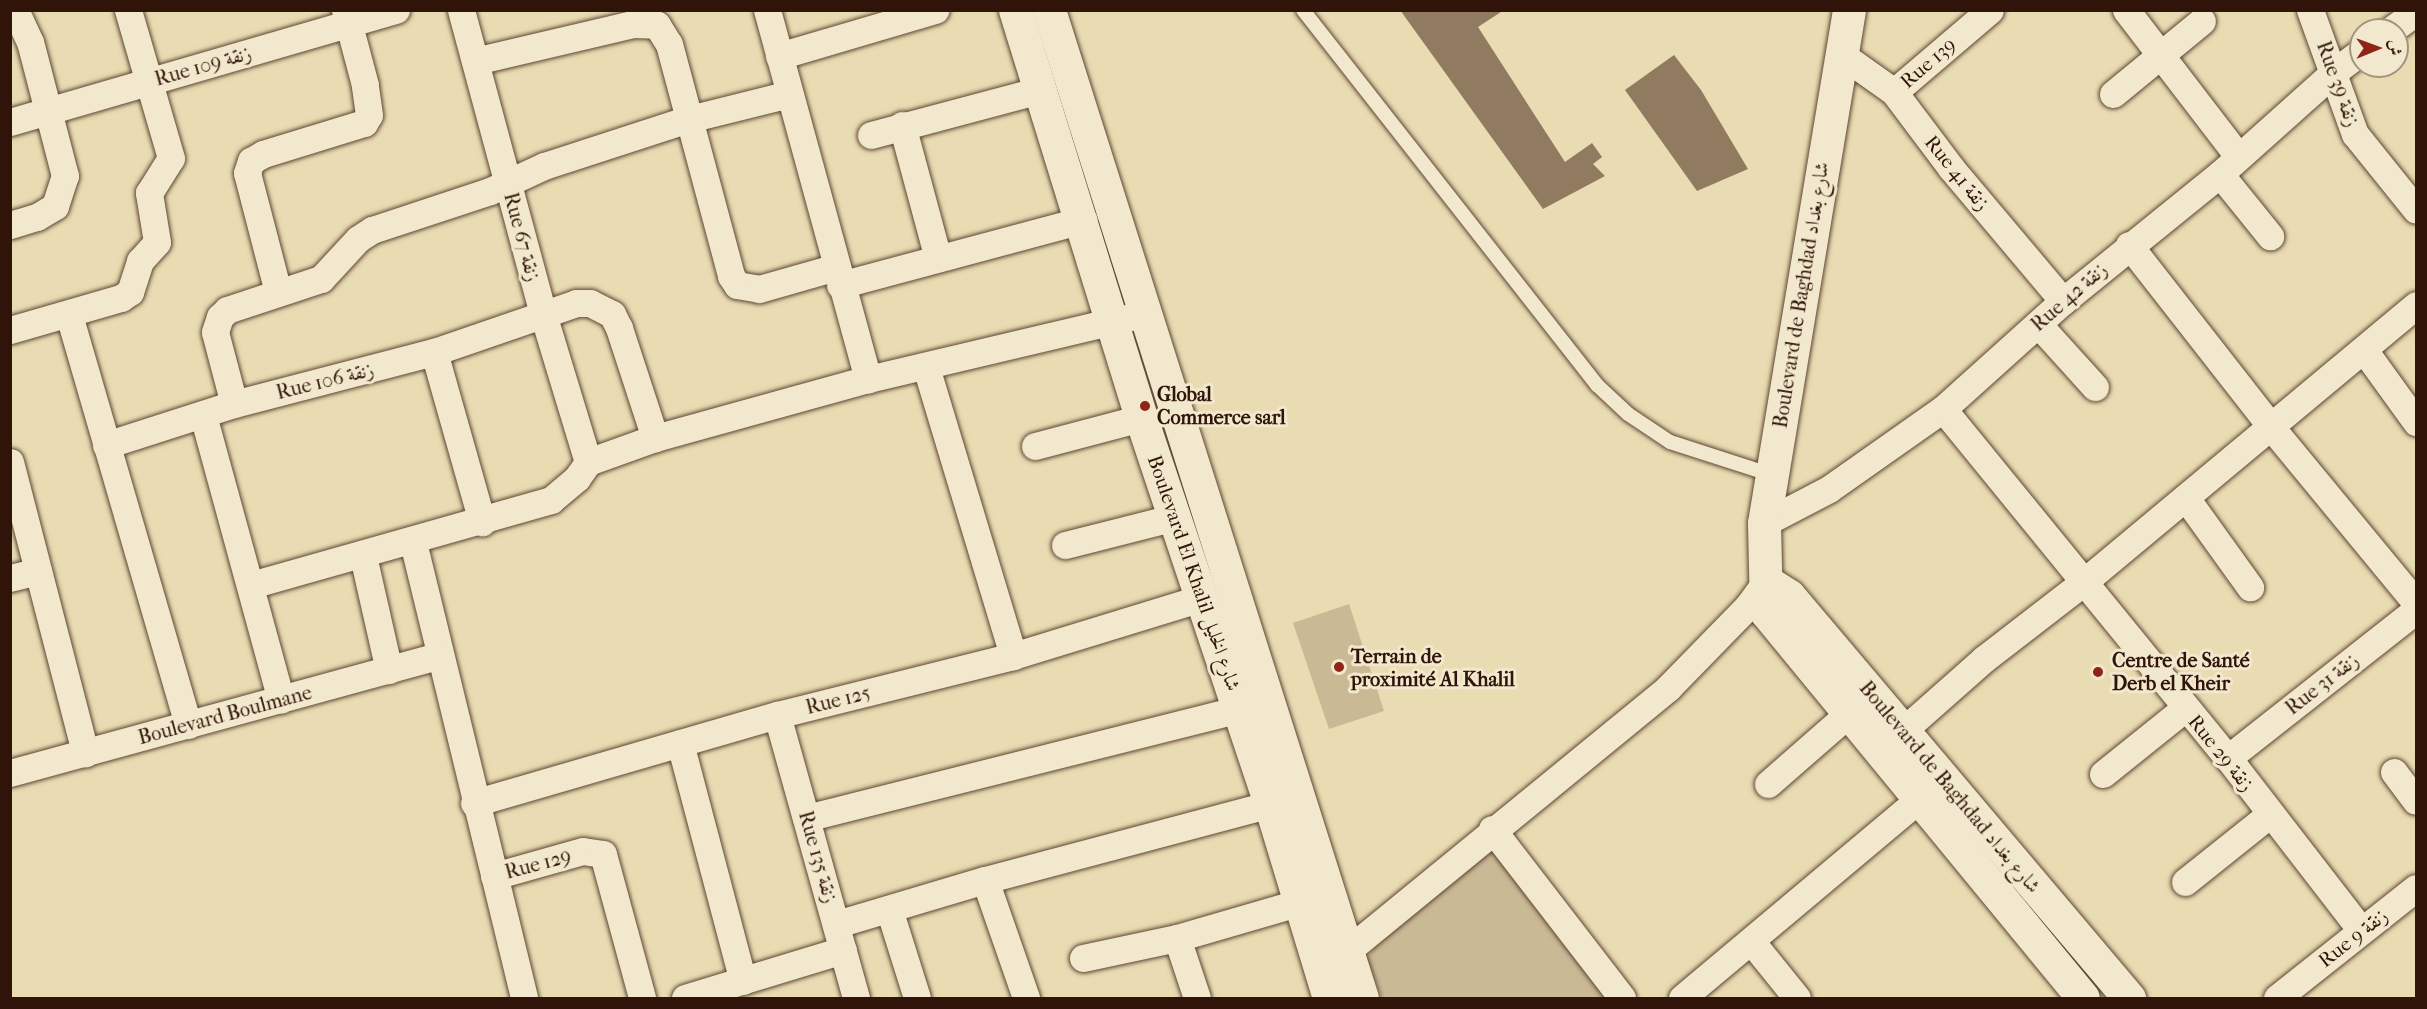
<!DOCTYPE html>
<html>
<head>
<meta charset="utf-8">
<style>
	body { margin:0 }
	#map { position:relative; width:2427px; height:1009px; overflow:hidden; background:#e9dbb2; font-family:"IM FELL French Canon",Amiri,serif }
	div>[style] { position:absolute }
	.green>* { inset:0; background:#cab995 }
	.building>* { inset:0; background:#907b61 }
	.roads { filter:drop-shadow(0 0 2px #5e4633) drop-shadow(0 0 2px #5e4633) }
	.service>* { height:14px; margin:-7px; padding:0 7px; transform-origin:7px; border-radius:7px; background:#f1e8cd }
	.minor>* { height:27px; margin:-13.5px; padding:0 13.5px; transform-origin:13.5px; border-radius:13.5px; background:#f1e8cd }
	.tertiary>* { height:33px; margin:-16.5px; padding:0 16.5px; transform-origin:16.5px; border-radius:16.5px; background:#f1e8cd }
	.dots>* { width:16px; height:16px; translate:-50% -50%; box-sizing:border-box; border:3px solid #f1e8cd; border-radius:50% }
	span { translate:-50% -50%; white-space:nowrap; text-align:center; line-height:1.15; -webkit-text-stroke:6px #f1e8cd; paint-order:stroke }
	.street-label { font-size:20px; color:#301409 }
	.poi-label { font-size:20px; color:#301409; font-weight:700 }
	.left { translate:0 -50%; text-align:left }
	.frame { position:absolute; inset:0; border:12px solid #301409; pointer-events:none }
	.north { position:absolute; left:2349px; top:18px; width:60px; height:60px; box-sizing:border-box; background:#f1e8cd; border:2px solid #a4937f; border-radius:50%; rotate:89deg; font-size:16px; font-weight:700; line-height:24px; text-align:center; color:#301409 }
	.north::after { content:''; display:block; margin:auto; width:21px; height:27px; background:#8f2418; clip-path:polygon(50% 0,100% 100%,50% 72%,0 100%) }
</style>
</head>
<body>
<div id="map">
	<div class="green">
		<div style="clip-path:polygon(1349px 604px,1384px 711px,1329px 729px,1293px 623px)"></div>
		<div style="clip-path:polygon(1490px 833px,1620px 998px,1382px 998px,1367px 959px,1402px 904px)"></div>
	</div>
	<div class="building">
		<div style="clip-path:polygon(1400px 10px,1504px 10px,1478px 27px,1565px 162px,1592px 143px,1602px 157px,1593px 164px,1605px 176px,1543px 209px)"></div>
		<div style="clip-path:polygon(1674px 55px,1701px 90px,1748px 169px,1697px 191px,1625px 90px)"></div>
	</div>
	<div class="roads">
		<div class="service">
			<div style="left:1303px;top:10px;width:477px;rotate:51.9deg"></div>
			<div style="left:1597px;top:385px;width:42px;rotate:43.1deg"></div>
			<div style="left:1628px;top:414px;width:50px;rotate:33.7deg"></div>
			<div style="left:1670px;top:442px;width:107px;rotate:17.9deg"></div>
		</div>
		<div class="minor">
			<div style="left:461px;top:10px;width:315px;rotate:74.9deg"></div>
			<div style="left:543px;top:314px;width:155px;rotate:73.1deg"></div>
			<div style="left:767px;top:10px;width:383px;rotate:74.7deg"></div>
			<div style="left:2126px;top:10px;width:184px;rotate:52.5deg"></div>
			<div style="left:2310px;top:10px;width:132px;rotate:70.1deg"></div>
			<div style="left:2355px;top:134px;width:97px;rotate:51.2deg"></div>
			<div style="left:2391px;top:30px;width:31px;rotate:-36deg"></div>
			<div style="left:1842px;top:55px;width:64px;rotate:35.4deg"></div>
			<div style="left:1894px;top:92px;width:95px;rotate:53.1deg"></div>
			<div style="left:1951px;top:168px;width:174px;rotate:49.9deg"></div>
			<div style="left:779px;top:56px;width:163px;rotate:-16.4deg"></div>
			<div style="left:475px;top:61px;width:162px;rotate:-13.2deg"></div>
			<div style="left:633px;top:24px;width:24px;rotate:2deg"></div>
			<div style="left:657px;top:25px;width:22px;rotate:58deg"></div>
			<div style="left:669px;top:44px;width:240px;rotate:75deg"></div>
			<div style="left:731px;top:276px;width:11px;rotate:56deg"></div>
			<div style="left:737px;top:285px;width:22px;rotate:10deg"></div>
			<div style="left:759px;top:289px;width:80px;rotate:-15.9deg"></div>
			<div style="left:1894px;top:92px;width:126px;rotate:-40.5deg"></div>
			<div style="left:2113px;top:94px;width:115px;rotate:-39.4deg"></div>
			<div style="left:10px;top:122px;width:402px;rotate:-16.2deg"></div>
			<div style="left:902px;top:125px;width:138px;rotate:74.9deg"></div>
			<div style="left:871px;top:135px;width:175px;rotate:-14.9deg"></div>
			<div style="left:2220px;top:174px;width:80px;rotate:51.1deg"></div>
			<div style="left:10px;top:225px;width:28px;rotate:-17deg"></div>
			<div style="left:37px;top:217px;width:21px;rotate:-31deg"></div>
			<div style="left:55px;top:206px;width:32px;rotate:-72deg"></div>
			<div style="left:65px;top:176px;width:138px;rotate:-104.6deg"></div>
			<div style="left:30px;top:42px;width:35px;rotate:-115deg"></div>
			<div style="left:2129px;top:245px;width:231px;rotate:52deg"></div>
			<div style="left:2271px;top:427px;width:228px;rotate:50.5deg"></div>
			<div style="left:840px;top:285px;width:252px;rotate:-15deg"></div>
			<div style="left:278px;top:292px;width:123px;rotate:-104.6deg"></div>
			<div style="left:247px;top:173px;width:13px;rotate:-72deg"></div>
			<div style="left:251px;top:161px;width:14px;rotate:-30deg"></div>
			<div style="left:263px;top:154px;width:106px;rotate:-17.1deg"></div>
			<div style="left:364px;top:123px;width:9px;rotate:-58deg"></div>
			<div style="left:369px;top:115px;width:30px;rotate:-98deg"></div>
			<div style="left:365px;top:85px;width:78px;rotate:-104.9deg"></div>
			<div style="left:69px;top:315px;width:427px;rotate:73.8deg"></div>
			<div style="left:2038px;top:324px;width:85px;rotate:47.9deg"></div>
			<div style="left:10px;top:330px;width:116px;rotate:-16.1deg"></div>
			<div style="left:121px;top:298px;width:11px;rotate:-34deg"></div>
			<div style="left:130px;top:292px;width:33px;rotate:-72deg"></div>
			<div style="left:140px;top:261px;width:25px;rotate:-48deg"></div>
			<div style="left:157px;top:242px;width:50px;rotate:-99.3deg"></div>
			<div style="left:149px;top:193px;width:41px;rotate:-57.8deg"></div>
			<div style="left:171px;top:158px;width:154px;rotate:-106.2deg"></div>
			<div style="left:2364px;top:350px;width:89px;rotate:54.2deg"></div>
			<div style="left:434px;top:352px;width:177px;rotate:74.2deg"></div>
			<div style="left:926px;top:367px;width:302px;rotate:73.2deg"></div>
			<div style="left:234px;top:404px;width:74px;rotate:-104.8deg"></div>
			<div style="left:215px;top:332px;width:16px;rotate:-72deg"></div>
			<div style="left:220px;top:317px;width:10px;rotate:-45deg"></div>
			<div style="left:227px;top:310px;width:99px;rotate:-18.3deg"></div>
			<div style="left:321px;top:279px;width:54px;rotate:-47.2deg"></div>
			<div style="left:358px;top:239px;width:17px;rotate:-33deg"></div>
			<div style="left:372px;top:230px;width:124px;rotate:-18.3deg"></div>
			<div style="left:490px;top:191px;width:60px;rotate:-24.8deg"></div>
			<div style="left:544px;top:166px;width:152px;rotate:-18deg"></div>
			<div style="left:689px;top:119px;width:103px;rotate:-14deg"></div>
			<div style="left:1943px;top:409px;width:451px;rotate:50.8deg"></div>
			<div style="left:2228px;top:758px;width:217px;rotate:52.3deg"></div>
			<div style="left:203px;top:415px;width:295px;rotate:74.7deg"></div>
			<div style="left:106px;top:445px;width:134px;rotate:-17.8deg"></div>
			<div style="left:234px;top:404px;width:207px;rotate:-14.6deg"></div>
			<div style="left:434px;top:352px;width:150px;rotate:-19deg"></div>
			<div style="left:576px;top:303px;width:14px"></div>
			<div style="left:590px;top:303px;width:25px;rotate:27deg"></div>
			<div style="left:612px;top:314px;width:16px;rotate:63deg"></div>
			<div style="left:619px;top:328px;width:116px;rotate:71.9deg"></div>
			<div style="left:1035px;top:446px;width:110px;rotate:-14.8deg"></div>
			<div style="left:10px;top:462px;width:301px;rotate:75.5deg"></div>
			<div style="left:2186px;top:498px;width:110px;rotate:54.3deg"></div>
			<div style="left:1764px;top:523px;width:73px;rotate:-27.6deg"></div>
			<div style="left:1829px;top:489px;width:139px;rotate:-35.1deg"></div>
			<div style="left:1943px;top:409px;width:161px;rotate:-42deg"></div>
			<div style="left:2063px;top:301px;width:202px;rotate:-39deg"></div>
			<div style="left:2220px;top:174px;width:153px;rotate:-41.8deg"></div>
			<div style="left:2334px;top:72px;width:34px;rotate:-37deg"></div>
			<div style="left:413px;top:542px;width:469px;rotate:76.3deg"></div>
			<div style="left:1065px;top:545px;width:114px;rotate:-14.2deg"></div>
			<div style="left:363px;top:556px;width:117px;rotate:77.2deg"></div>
			<div style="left:10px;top:578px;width:29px;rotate:-14deg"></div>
			<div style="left:251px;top:585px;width:312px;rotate:-15.8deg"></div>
			<div style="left:551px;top:500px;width:34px;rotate:-40deg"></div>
			<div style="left:577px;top:478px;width:19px;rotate:-55deg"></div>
			<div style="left:588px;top:462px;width:71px;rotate:-19.7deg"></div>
			<div style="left:655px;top:438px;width:221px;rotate:-15.5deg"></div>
			<div style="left:868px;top:379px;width:270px;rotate:-13.3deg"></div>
			<div style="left:777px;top:715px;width:294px;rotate:74.4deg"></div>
			<div style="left:680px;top:743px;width:246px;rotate:75.2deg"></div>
			<div style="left:1889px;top:743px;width:127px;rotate:-41.5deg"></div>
			<div style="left:1984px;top:659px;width:128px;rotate:-37.7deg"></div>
			<div style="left:2085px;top:581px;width:431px;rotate:-39.8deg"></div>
			<div style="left:2228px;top:758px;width:239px;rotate:-38.2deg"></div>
			<div style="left:2394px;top:772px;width:36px;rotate:53deg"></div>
			<div style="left:10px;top:773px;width:445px;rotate:-15.3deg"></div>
			<div style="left:2103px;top:774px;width:105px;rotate:-38.8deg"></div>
			<div style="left:1768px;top:784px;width:108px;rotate:-41.2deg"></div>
			<div style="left:474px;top:803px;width:316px;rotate:-16.2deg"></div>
			<div style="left:777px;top:715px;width:243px;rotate:-14deg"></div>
			<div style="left:1013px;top:656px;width:198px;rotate:-17.1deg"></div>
			<div style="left:806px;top:818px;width:447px;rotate:-14.1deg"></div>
			<div style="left:1492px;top:829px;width:213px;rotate:52.4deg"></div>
			<div style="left:494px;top:876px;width:92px;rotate:-15.7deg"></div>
			<div style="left:583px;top:851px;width:20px;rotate:9deg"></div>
			<div style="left:603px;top:854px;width:149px;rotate:74.8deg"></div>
			<div style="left:985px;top:880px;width:125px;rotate:70.8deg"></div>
			<div style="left:2185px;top:882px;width:107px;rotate:-38.6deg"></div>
			<div style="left:889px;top:909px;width:93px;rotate:72.5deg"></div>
			<div style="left:837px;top:924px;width:154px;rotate:-16.6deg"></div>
			<div style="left:985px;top:880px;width:295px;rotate:-14.9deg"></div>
			<div style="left:1177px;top:938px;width:63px;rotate:71.6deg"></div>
			<div style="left:1751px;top:941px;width:73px;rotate:51.1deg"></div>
			<div style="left:1347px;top:951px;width:415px;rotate:-39.3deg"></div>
			<div style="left:1668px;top:688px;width:115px;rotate:-45.7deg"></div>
			<div style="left:1748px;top:606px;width:31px;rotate:-54deg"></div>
			<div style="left:1083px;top:958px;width:96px;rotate:-12deg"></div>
			<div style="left:1177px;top:938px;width:129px;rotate:-16.2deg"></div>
			<div style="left:685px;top:998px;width:165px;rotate:-16.9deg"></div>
			<div style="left:1682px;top:998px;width:331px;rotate:-40deg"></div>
			<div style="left:2277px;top:998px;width:177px;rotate:-38.4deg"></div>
		</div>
		<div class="tertiary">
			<div style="left:1015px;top:10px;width:427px;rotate:72.8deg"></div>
			<div style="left:1141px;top:418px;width:407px;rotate:71.5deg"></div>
			<div style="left:1270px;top:804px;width:203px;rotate:73.1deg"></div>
			<div style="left:1049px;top:10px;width:1036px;rotate:72.42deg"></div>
			<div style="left:1849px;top:10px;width:520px;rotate:99.41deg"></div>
			<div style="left:1764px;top:523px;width:89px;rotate:88.7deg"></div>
			<div style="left:1766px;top:612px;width:499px;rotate:50.6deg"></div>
			<div style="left:1766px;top:581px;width:27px;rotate:33deg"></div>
			<div style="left:1789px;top:596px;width:527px;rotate:49.78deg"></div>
		</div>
	</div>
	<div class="dots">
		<div style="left:1145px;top:406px;background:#8f2418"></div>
		<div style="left:1339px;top:667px;background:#8f2418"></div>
		<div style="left:2098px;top:672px;background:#8f2418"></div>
	</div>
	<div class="street-label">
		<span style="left:1928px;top:63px;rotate:-41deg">Rue 139</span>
		<span style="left:203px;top:66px;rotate:-16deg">Rue 109 زنقة</span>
		<span style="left:2338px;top:84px;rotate:70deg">Rue 39 زنقة</span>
		<span style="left:1957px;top:173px;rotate:51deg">Rue 41 زنقة</span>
		<span style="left:522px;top:237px;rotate:75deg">Rue 67 زنقة</span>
		<span style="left:1801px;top:295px;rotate:-81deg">Boulevard de Baghdad شارع بغداد</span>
		<span style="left:2069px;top:297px;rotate:-41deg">Rue 42 زنقة</span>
		<span style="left:325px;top:381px;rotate:-14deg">Rue 106 زنقة</span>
		<span style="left:1194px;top:573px;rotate:71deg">Boulevard El Khalil شارع الخليل</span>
		<span style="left:2322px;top:684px;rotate:-38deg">Rue 31 زنقة</span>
		<span style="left:838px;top:700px;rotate:-14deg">Rue 125</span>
		<span style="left:225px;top:715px;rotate:-15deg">Boulevard Boulmane</span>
		<span style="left:2221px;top:753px;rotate:51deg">Rue 29 زنقة</span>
		<span style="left:1950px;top:787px;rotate:50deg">Boulevard de Baghdad شارع بغداد</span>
		<span style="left:818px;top:857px;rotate:74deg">Rue 135 زنقة</span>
		<span style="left:538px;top:864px;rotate:-15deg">Rue 129</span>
		<span style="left:2353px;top:938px;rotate:-38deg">Rue 9 زنقة</span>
	</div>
	<div class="poi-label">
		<span class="left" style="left:1157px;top:406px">Global<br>Commerce sarl</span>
		<span class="left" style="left:1351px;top:668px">Terrain de<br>proximité Al Khalil</span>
		<span class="left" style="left:2112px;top:672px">Centre de Santé<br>Derb el Kheir</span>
	</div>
	<div class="frame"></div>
	<div class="north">ش</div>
</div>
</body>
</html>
